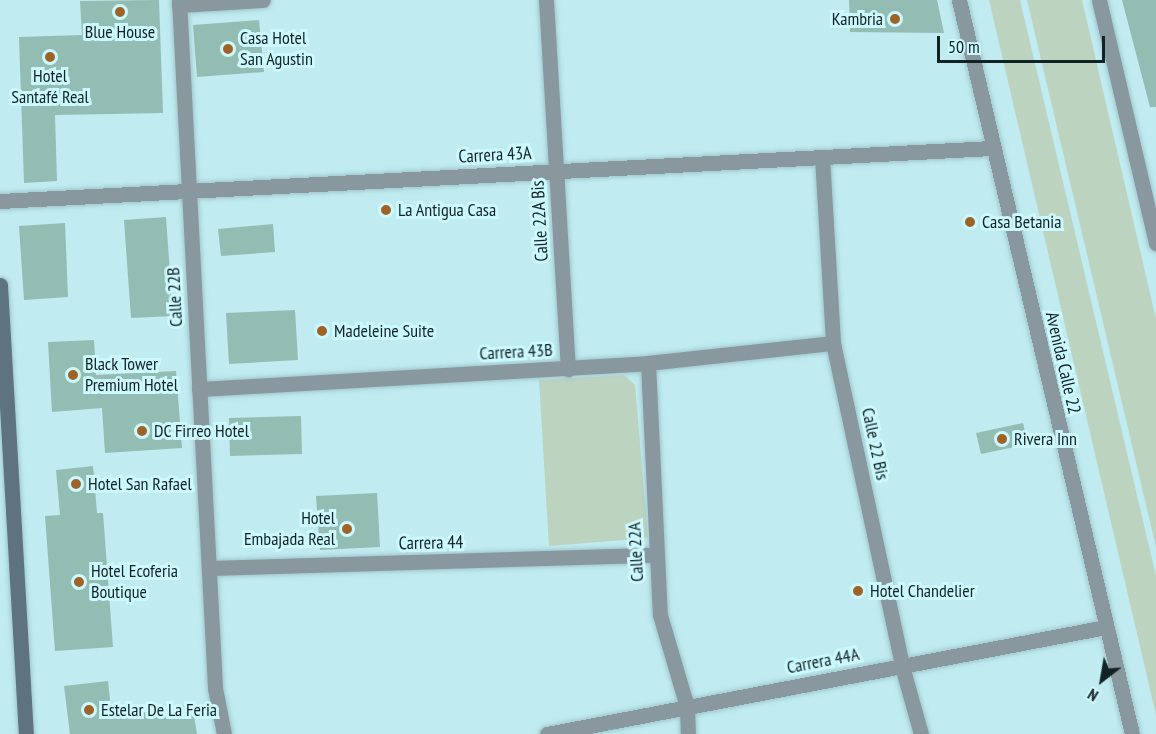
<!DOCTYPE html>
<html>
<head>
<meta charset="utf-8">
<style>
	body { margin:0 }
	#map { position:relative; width:1156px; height:734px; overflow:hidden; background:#bfebf1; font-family:"PT Sans Narrow",sans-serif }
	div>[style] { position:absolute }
	.green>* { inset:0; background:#bcd3bf }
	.building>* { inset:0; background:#93bcb2 }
	.roads { filter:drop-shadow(0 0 2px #a0c7cc) drop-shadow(0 0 2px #a0c7cc) }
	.minor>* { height:15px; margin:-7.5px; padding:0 7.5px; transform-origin:7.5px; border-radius:7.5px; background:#89979f }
	.tertiary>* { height:15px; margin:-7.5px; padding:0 7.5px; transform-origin:7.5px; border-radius:7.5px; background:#89979f }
	.secondary>* { height:15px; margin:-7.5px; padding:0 7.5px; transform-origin:7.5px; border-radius:7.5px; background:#5e737f }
	.dots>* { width:16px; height:16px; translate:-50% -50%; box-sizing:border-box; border:3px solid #ccf9fe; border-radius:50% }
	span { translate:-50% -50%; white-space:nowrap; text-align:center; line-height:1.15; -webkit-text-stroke:6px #ccf9fe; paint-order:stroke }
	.poi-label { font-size:18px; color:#122325 }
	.right { translate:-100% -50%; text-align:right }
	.left { translate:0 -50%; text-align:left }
	.street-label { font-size:18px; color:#122325 }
	.north { position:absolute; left:1072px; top:650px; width:60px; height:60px; -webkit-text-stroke:4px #ccf9fe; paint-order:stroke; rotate:211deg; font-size:16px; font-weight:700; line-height:24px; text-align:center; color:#122325 }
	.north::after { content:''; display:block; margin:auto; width:21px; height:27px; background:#122325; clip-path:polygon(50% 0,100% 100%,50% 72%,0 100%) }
	.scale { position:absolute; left:937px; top:36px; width:168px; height:27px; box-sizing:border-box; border:3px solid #122325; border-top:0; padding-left:8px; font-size:18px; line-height:21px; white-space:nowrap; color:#122325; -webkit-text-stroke:4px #ccf9fe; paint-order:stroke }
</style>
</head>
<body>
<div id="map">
	<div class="green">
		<div style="clip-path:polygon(989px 0,1020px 0,1156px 576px,1156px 715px)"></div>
		<div style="clip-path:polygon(1027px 0,1082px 0,1156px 319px,1156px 547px)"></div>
		<div style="clip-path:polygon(624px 375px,635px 385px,648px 538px,549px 546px,539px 380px)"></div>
	</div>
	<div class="building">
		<div style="clip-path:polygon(159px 0,163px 113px,55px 115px,57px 181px,24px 183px,19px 37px,82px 35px,80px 1px)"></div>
		<div style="clip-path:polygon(849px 0,937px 0,944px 33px,850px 32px)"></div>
		<div style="clip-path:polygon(1122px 0,1156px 0,1156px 107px,1150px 107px)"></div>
		<div style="clip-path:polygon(259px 20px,264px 72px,197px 77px,193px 25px)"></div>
		<div style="clip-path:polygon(166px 217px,173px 316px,131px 318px,124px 220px)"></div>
		<div style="clip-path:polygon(65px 223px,68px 297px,24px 300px,19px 226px)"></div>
		<div style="clip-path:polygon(273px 224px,275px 252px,221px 256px,218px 229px)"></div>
		<div style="clip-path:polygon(295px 310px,298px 360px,229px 364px,226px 313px)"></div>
		<div style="clip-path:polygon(94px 340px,96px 375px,176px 371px,182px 448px,105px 453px,102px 408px,52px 412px,48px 342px)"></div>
		<div style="clip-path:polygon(301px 416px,302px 454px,230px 456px,229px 418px)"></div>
		<div style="clip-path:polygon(1023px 423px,1028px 444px,981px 454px,976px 433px)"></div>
		<div style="clip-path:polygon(93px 466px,97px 513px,103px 513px,113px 647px,55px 651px,45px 516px,60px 515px,56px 470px)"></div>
		<div style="clip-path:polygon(377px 493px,380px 547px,320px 550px,316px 496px)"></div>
		<div style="clip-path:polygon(108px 681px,112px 718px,192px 704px,197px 734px,70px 734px,64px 686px)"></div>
	</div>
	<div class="roads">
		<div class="minor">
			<div style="left:179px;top:0;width:689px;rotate:87deg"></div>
			<div style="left:215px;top:688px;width:47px;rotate:78.9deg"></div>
			<div style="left:546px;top:0;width:370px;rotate:86.6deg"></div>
			<div style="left:1099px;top:0;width:250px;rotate:76.8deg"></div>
			<div style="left:179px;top:5px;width:84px;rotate:-3.4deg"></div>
			<div style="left:822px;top:157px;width:186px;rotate:86.6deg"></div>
			<div style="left:833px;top:343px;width:330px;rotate:77.9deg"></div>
			<div style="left:902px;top:666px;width:71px;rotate:74.4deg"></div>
			<div style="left:0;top:201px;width:993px;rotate:-3.06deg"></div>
			<div style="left:648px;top:363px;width:252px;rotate:87.3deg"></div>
			<div style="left:660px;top:615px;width:96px;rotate:73.6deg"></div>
			<div style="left:687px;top:707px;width:27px;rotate:88deg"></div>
			<div style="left:199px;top:389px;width:450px;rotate:-3.3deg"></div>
			<div style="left:648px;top:363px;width:186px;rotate:-6.2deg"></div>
			<div style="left:209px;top:568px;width:446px;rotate:-1.7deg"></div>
		</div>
		<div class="tertiary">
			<div style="left:959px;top:0;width:754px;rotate:76.74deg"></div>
			<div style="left:547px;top:734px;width:569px;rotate:-10.84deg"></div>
		</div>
		<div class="secondary">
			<div style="left:0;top:285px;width:450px;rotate:86.7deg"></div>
		</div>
	</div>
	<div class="dots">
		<div style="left:120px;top:12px;background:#9f6425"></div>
		<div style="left:895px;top:19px;background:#9f6425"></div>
		<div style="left:228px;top:49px;background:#9f6425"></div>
		<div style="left:50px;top:57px;background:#9f6425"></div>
		<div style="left:386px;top:210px;background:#9f6425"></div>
		<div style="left:970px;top:222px;background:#9f6425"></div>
		<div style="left:322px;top:331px;background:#9f6425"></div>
		<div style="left:73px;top:375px;background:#9f6425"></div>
		<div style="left:142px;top:431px;background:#9f6425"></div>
		<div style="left:1002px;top:439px;background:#9f6425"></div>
		<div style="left:76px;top:484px;background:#9f6425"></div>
		<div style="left:347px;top:529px;background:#9f6425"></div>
		<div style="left:79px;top:582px;background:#9f6425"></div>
		<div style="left:858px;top:591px;background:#9f6425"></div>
		<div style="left:89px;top:710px;background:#9f6425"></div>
	</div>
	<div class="poi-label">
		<span class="right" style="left:883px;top:19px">Kambria</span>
		<span style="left:120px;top:32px">Blue House</span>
		<span class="left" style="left:240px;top:49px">Casa Hotel<br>San Agustin</span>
		<span style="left:50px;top:87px">Hotel<br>Santafé Real</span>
		<span class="left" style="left:398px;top:210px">La Antigua Casa</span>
		<span class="left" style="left:982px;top:222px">Casa Betania</span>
		<span class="left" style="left:334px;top:331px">Madeleine Suite</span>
		<span class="left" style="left:85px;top:375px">Black Tower<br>Premium Hotel</span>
		<span class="left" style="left:154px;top:431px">DC Firreo Hotel</span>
		<span class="left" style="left:1014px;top:439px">Rivera Inn</span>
		<span class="left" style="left:88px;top:484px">Hotel San Rafael</span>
		<span class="right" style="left:335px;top:529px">Hotel<br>Embajada Real</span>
		<span class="left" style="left:91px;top:582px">Hotel Ecoferia<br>Boutique</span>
		<span class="left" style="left:870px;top:591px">Hotel Chandelier</span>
		<span class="left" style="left:101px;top:710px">Estelar De La Feria</span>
	</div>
	<div class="street-label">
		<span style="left:495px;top:155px;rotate:-3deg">Carrera 43A</span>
		<span style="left:540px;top:221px;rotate:-93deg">Calle 22A Bis</span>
		<span style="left:175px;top:297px;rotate:-93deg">Calle 22B</span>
		<span style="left:516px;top:352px;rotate:-3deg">Carrera 43B</span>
		<span style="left:1063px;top:363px;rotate:77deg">Avenida Calle 22</span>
		<span style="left:875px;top:444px;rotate:78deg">Calle 22 Bis</span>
		<span style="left:431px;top:543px;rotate:-1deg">Carrera 44</span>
		<span style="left:636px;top:552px;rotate:-93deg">Calle 22A</span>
		<span style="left:823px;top:661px;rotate:-11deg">Carrera 44A</span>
	</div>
	<div class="north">N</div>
	<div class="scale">50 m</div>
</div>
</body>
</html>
